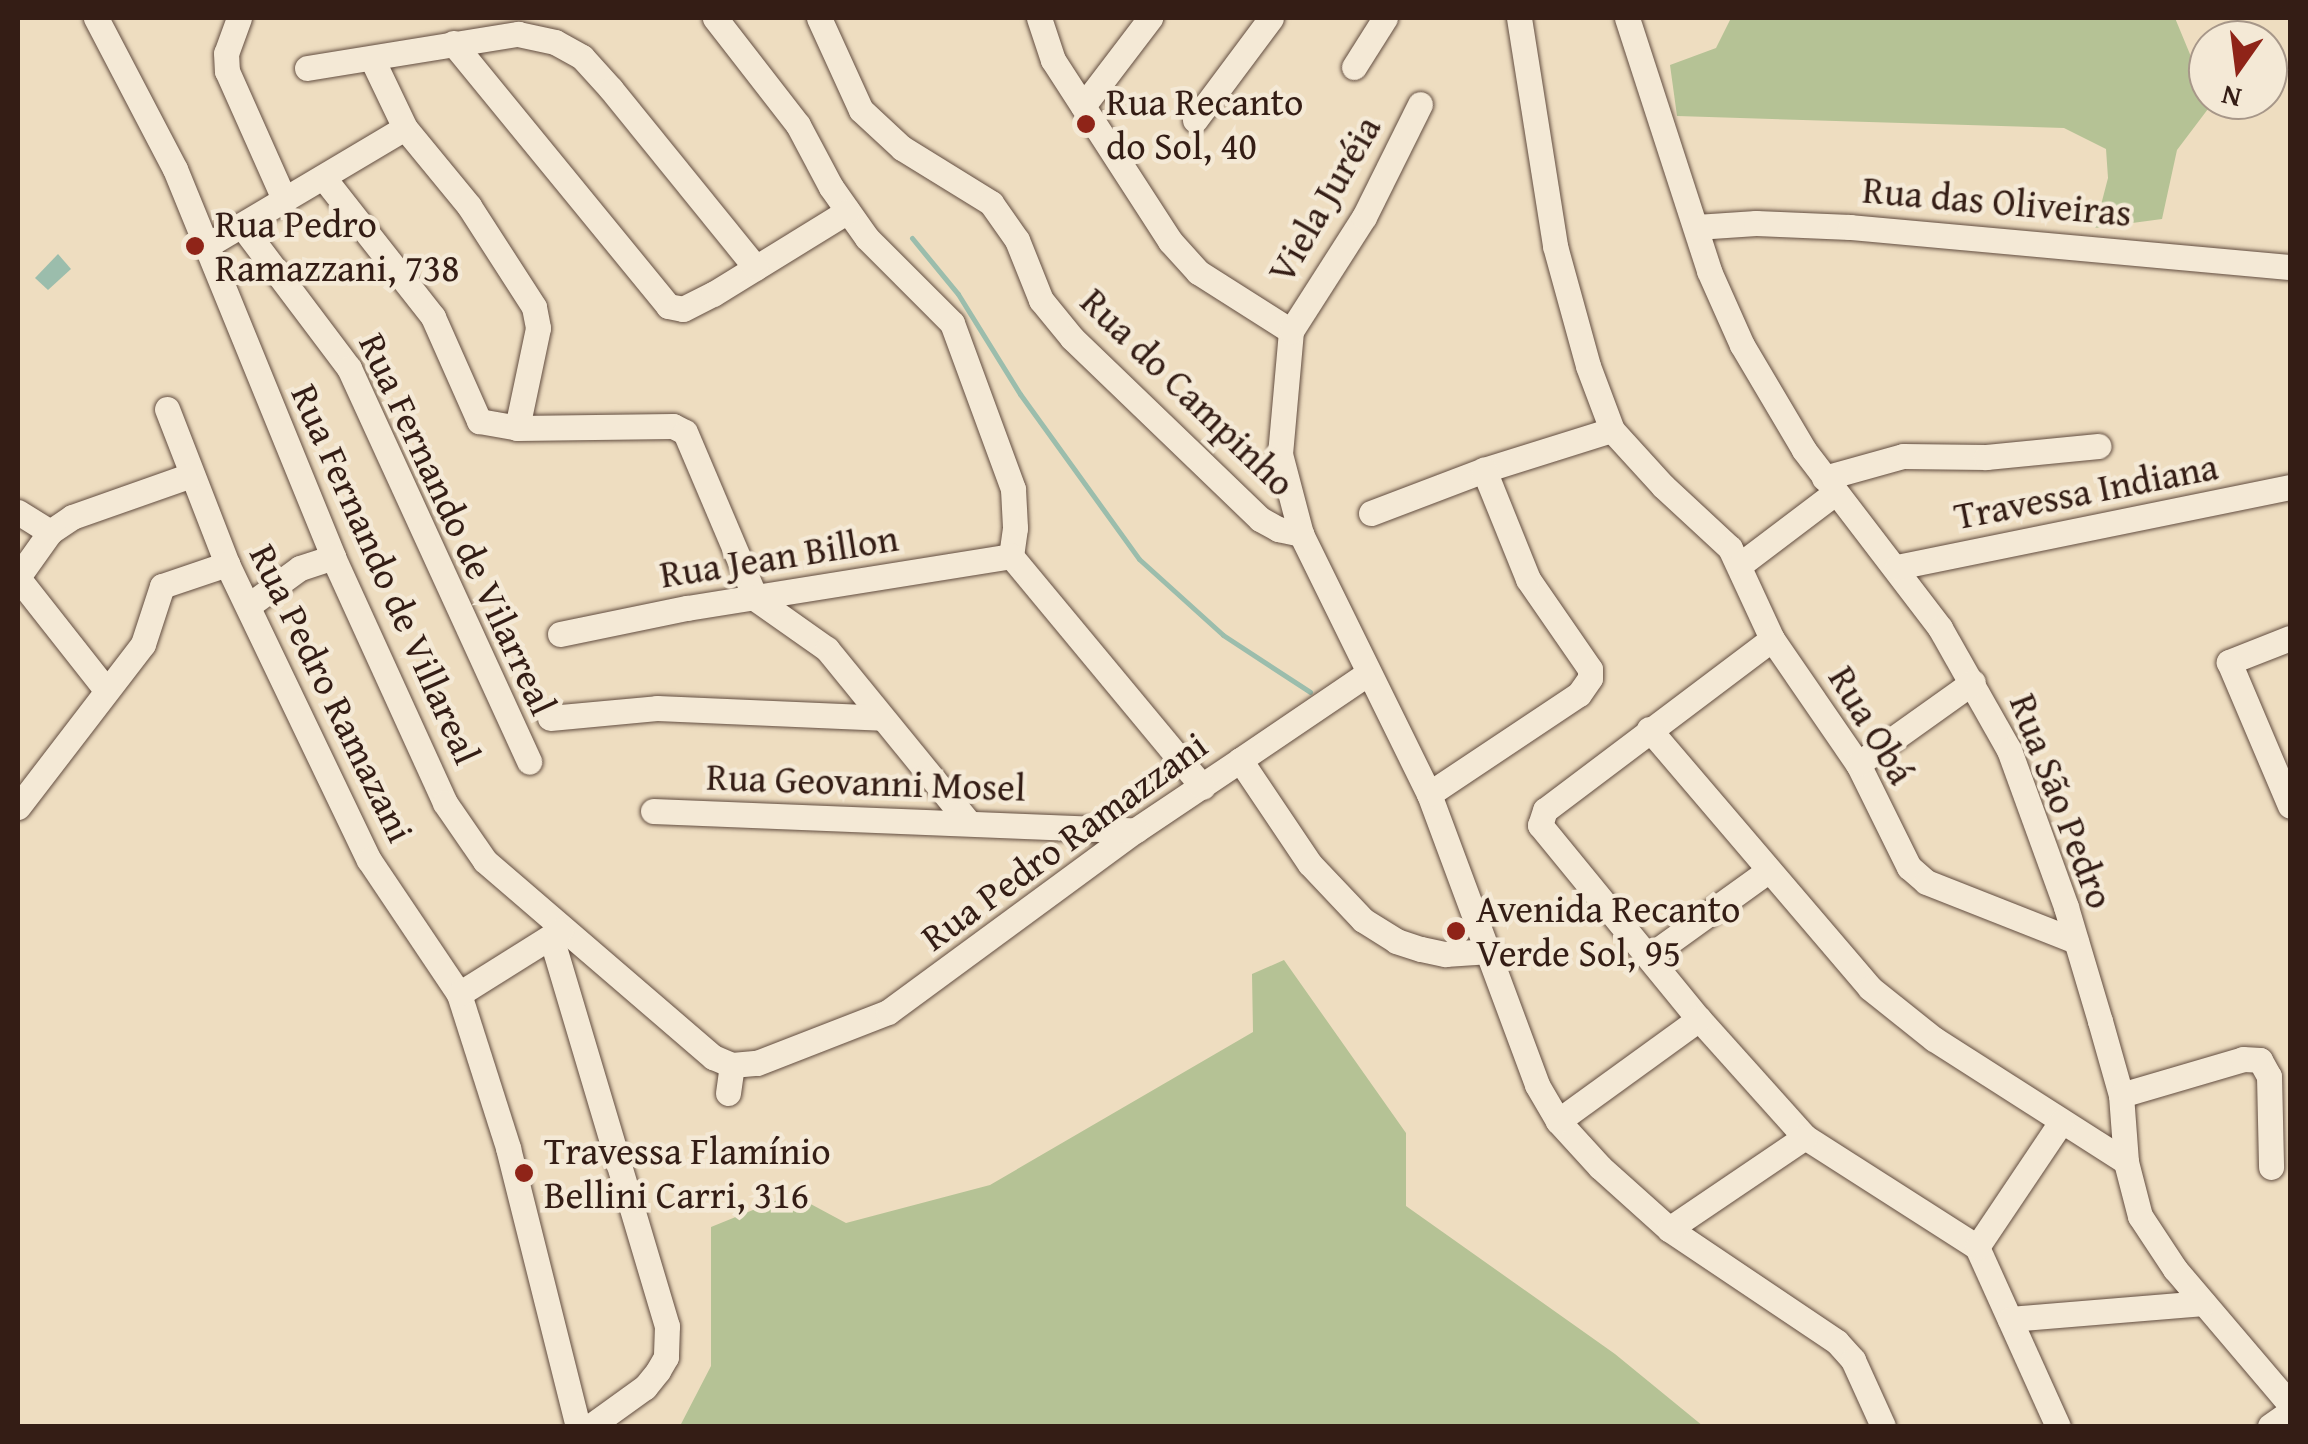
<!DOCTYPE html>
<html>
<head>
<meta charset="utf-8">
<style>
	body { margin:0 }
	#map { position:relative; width:2308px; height:1444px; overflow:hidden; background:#eeddc0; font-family:"Gentium Book Plus",serif }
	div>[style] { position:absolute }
	.green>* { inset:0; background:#b5c295 }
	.water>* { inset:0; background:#9bbdac }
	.stream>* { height:5px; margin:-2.5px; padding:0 2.5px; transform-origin:2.5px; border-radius:2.5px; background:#9bbdac }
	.roads { filter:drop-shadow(0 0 2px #624d40) drop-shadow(0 0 2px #624d40) }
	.minor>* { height:25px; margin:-12.5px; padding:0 12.5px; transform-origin:12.5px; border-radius:12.5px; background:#f4e9d6 }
	.dots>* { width:28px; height:28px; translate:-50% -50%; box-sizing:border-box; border:5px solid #f4e9d6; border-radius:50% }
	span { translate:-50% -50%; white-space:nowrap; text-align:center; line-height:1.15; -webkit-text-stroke:9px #f4e9d6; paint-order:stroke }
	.poi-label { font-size:38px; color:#341d15 }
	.left { translate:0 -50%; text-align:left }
	.street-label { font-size:38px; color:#341d15 }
	.frame { position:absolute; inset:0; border:20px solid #341d15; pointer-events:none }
	.north { position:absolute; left:2188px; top:20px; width:100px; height:100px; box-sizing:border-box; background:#f4e9d6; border:2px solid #a79789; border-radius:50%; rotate:194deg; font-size:28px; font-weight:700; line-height:40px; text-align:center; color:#341d15 }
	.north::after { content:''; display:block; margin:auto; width:35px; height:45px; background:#8f2418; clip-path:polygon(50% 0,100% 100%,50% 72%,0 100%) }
</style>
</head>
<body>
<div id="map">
	<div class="green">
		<div style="clip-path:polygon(1731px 18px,2175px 18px,2211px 105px,2177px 150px,2162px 219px,2095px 228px,2108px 178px,2106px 149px,2064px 128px,1677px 116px,1670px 65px,1716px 48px)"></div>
		<div style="clip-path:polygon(1284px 960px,1406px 1133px,1406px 1206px,1615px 1354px,1703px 1426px,680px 1426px,711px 1366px,711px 1227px,792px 1194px,846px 1223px,990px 1185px,1253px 1032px,1252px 974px)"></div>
	</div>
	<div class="water">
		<div style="clip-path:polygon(58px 254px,71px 269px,48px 290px,35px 278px)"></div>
	</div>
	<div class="stream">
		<div style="left:912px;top:238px;width:72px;rotate:50.6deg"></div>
		<div style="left:958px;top:294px;width:118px;rotate:58.2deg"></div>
		<div style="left:1020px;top:394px;width:203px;rotate:54.2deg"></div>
		<div style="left:1139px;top:559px;width:113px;rotate:42.1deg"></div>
		<div style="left:1223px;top:635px;width:104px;rotate:33.2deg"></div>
	</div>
	<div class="roads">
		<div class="minor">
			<div style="left:96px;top:18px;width:170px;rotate:62.4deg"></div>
			<div style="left:175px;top:169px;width:419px;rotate:67.8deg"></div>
			<div style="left:333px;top:557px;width:270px;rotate:65.5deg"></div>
			<div style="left:445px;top:803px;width:70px;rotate:55.4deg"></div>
			<div style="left:485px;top:861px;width:301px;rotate:40.7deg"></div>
			<div style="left:713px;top:1057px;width:21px;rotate:23deg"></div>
			<div style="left:732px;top:1065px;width:25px;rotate:-5deg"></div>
			<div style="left:757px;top:1063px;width:141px;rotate:-21.3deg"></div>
			<div style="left:888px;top:1012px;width:308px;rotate:-36.3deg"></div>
			<div style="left:1136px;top:830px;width:125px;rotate:-33.9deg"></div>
			<div style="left:1240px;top:760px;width:125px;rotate:56.1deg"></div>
			<div style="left:1310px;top:864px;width:77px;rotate:46.6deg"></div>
			<div style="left:1363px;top:920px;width:39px;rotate:32deg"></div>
			<div style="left:1396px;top:941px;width:26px;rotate:18deg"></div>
			<div style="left:1421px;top:949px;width:25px;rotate:12deg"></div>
			<div style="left:1445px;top:954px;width:45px;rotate:-3.8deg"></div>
			<div style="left:239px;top:18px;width:37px;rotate:110deg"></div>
			<div style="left:226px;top:53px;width:18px;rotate:87deg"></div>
			<div style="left:227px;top:71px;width:142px;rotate:66deg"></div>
			<div style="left:715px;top:18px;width:135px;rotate:52.2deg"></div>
			<div style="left:798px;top:125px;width:70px;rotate:62deg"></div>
			<div style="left:831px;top:187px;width:62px;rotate:54.8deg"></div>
			<div style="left:867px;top:238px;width:120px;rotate:45deg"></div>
			<div style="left:952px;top:323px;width:177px;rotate:69.8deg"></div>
			<div style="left:1013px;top:489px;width:39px;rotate:87deg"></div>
			<div style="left:1015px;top:528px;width:28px;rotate:98deg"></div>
			<div style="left:1011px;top:556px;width:300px;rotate:50.3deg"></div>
			<div style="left:819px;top:18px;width:101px;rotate:65.5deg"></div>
			<div style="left:861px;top:110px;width:56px;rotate:42.8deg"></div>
			<div style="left:902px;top:148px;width:105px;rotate:31.7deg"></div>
			<div style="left:991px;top:203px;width:45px;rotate:54.9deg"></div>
			<div style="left:1017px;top:240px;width:65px;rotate:68.2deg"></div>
			<div style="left:1041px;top:300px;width:49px;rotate:50.8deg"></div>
			<div style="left:1072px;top:338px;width:261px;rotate:43.9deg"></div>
			<div style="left:1260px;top:519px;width:21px;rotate:29deg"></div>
			<div style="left:1278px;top:529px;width:24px;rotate:12deg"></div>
			<div style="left:1039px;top:18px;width:44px;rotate:71.6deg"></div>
			<div style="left:1053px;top:60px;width:216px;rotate:57.1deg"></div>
			<div style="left:1170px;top:241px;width:42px;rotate:47.9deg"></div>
			<div style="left:1198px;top:272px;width:110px;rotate:32.4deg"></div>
			<div style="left:1291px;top:331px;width:123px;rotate:95.1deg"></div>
			<div style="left:1280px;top:454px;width:83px;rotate:75.3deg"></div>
			<div style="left:1301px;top:534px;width:290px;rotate:63.8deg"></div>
			<div style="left:1429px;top:794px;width:310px;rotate:69.6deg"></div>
			<div style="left:1537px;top:1085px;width:42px;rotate:59.7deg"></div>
			<div style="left:1558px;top:1121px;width:62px;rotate:47.6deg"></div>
			<div style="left:1600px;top:1167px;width:93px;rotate:41.9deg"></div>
			<div style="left:1669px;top:1229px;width:202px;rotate:33.9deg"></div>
			<div style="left:1837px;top:1342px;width:24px;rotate:48deg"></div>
			<div style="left:1853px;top:1360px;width:72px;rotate:65.6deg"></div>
			<div style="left:1519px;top:18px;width:231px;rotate:81deg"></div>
			<div style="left:1555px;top:246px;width:124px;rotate:74.6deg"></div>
			<div style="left:1588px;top:366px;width:68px;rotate:69.4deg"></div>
			<div style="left:1612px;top:430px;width:76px;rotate:47.7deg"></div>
			<div style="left:1663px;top:486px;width:91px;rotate:42.8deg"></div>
			<div style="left:1730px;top:548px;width:100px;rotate:65.2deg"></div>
			<div style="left:1772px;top:639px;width:152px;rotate:55.5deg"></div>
			<div style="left:1858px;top:764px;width:115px;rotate:63.7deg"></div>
			<div style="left:1909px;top:867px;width:23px;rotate:41deg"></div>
			<div style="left:1926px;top:882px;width:161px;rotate:21.5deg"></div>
			<div style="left:1627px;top:18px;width:266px;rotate:72deg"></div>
			<div style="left:1709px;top:271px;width:81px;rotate:66deg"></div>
			<div style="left:1742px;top:345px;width:122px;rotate:59.4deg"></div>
			<div style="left:1804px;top:450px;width:224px;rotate:52.6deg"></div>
			<div style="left:1940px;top:628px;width:140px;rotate:60.5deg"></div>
			<div style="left:2009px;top:750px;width:167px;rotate:70deg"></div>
			<div style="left:2066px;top:907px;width:119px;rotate:73.4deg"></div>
			<div style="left:2100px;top:1021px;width:77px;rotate:74.2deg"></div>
			<div style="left:2121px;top:1095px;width:67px;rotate:85.7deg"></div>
			<div style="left:2126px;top:1162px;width:56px;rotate:75.5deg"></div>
			<div style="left:2140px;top:1216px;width:64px;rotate:56.6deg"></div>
			<div style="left:2175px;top:1269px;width:177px;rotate:49.6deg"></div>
			<div style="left:453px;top:43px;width:340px;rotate:50.7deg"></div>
			<div style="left:668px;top:306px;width:15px;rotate:11deg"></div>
			<div style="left:683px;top:309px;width:34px;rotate:-27deg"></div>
			<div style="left:713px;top:294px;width:158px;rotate:-31.6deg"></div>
			<div style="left:372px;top:59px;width:76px;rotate:64.4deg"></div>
			<div style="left:405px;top:128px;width:101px;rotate:50.6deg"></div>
			<div style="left:469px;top:206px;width:120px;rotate:57.2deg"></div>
			<div style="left:534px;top:307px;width:21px;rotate:79deg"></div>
			<div style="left:538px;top:328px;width:102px;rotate:101.9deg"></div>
			<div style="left:1354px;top:67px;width:58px;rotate:-57.7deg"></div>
			<div style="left:307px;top:68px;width:214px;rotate:-9.2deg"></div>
			<div style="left:518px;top:34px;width:38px;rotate:12deg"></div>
			<div style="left:555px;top:42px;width:31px;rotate:29deg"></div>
			<div style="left:582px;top:57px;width:43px;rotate:47.8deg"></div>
			<div style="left:611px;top:89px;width:230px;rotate:51deg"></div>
			<div style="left:1083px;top:106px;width:111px;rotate:-52.7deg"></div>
			<div style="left:1195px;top:120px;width:127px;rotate:-53.3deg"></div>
			<div style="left:323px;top:177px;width:178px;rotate:51.8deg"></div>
			<div style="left:433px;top:317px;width:114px;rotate:66.1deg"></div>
			<div style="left:479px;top:421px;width:39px;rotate:10deg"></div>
			<div style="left:517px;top:428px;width:156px;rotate:-0.7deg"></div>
			<div style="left:673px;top:426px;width:13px;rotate:27deg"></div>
			<div style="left:685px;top:432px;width:181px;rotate:67deg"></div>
			<div style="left:242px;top:226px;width:178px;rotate:53deg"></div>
			<div style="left:349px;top:368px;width:433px;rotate:65.4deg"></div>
			<div style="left:1696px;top:227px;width:60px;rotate:-3.8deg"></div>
			<div style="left:1756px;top:223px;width:94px;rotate:2.4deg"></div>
			<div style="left:1850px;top:227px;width:442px;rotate:5.2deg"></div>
			<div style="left:206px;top:246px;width:231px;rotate:-30.7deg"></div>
			<div style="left:1291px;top:331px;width:135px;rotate:-57.4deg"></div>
			<div style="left:1364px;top:217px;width:126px;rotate:-63.6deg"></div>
			<div style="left:167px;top:409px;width:166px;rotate:68.8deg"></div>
			<div style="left:227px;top:564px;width:328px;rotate:64.4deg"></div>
			<div style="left:369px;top:860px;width:161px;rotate:56.1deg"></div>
			<div style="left:459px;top:994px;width:162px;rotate:72.3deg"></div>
			<div style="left:508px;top:1148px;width:287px;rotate:75.9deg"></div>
			<div style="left:1824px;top:478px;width:82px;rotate:-15.6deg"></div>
			<div style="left:1903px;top:456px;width:83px;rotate:0.7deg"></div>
			<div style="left:1986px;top:457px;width:113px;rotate:-5.6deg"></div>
			<div style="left:18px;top:512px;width:38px;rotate:32deg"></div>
			<div style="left:1371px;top:513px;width:121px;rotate:-20.8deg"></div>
			<div style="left:1484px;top:470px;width:134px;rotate:-17.4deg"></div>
			<div style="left:1741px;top:564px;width:118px;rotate:-37.1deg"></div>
			<div style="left:1897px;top:567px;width:401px;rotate:-11.5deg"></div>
			<div style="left:18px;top:577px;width:55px;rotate:-54.6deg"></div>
			<div style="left:50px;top:532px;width:27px;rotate:-34deg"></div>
			<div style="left:72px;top:517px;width:126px;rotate:-19.4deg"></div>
			<div style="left:18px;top:578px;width:142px;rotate:51.8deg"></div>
			<div style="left:756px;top:599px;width:87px;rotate:35.2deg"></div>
			<div style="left:827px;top:649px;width:223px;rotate:50.8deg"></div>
			<div style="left:248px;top:606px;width:64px;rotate:-36.2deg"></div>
			<div style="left:300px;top:568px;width:35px;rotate:-18deg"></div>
			<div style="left:560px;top:634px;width:130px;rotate:-11.6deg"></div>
			<div style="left:687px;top:608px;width:328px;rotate:-9.1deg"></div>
			<div style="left:2290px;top:638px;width:66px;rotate:158.5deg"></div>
			<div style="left:2229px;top:662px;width:156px;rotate:67deg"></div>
			<div style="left:1772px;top:639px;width:284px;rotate:143deg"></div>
			<div style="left:1545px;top:810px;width:16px;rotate:108deg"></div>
			<div style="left:1540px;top:825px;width:251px;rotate:50.7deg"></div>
			<div style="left:1699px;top:1019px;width:159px;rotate:48.1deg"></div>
			<div style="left:1805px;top:1137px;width:204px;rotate:32.6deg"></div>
			<div style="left:1977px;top:1247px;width:196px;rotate:65.7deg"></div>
			<div style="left:550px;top:718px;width:107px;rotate:-5.3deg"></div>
			<div style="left:657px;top:708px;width:225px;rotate:2.5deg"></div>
			<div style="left:1649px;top:729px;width:340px;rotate:49.5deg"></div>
			<div style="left:1870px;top:988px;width:82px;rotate:38.6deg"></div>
			<div style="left:1934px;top:1039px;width:228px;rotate:32.6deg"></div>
			<div style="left:1240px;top:760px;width:153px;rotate:-34.1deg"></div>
			<div style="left:1858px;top:764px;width:141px;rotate:-35.5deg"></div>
			<div style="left:1429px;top:794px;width:180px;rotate:-33.7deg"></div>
			<div style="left:1579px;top:694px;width:19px;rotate:-55deg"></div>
			<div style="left:1590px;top:678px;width:9px;rotate:-90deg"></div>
			<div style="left:1590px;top:669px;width:109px;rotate:-124.6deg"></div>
			<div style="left:1528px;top:579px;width:118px;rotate:-112deg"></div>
			<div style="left:18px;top:807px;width:205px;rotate:-52.5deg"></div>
			<div style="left:143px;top:644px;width:61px;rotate:-71.9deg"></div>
			<div style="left:162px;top:586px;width:69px;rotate:-18.7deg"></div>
			<div style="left:653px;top:811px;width:483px;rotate:2.3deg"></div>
			<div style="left:551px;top:937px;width:406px;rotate:73.4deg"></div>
			<div style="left:667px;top:1326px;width:31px;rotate:92deg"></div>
			<div style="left:666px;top:1357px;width:16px;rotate:120deg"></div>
			<div style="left:658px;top:1371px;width:21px;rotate:129deg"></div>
			<div style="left:645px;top:1387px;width:67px;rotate:144.2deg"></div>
			<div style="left:1651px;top:955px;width:144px;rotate:-35.7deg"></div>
			<div style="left:459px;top:994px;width:120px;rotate:-32.1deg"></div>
			<div style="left:728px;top:1093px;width:28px;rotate:-82deg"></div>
			<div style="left:2121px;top:1095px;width:127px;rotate:-16.4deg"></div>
			<div style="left:2243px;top:1059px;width:17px;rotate:3deg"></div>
			<div style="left:2260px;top:1060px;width:18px;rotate:61deg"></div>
			<div style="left:2269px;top:1076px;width:91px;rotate:88.7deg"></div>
			<div style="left:1558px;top:1121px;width:174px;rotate:-35.9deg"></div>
			<div style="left:1669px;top:1229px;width:164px;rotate:-34.1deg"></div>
			<div style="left:1977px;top:1247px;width:151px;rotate:-56.1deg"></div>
			<div style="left:2010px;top:1319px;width:194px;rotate:-4.7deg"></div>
			<div style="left:2270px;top:1426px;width:24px;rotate:-35deg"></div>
		</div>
	</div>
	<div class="dots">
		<div style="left:1086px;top:124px;background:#8f2418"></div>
		<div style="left:195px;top:246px;background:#8f2418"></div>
		<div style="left:1456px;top:931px;background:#8f2418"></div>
		<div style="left:524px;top:1173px;background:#8f2418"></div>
	</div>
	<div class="poi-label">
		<span class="left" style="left:1106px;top:124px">Rua Recanto<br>do Sol, 40</span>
		<span class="left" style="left:215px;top:246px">Rua Pedro<br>Ramazzani, 738</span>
		<span class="left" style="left:1476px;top:931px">Avenida Recanto<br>Verde Sol, 95</span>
		<span class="left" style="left:544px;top:1173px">Travessa Flamínio<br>Bellini Carri, 316</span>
	</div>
	<div class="street-label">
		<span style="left:1324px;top:199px;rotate:-60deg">Viela Juréia</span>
		<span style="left:1997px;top:201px;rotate:5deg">Rua das Oliveiras</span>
		<span style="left:1188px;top:392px;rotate:44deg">Rua do Campinho</span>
		<span style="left:2086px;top:491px;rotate:-11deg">Travessa Indiana</span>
		<span style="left:458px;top:524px;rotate:65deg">Rua Fernando de Vilarreal</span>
		<span style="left:779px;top:556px;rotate:-9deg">Rua Jean Billon</span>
		<span style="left:386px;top:574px;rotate:66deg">Rua Fernando de Villareal</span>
		<span style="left:332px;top:693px;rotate:64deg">Rua Pedro Ramazani</span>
		<span style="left:1872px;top:725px;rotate:59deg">Rua Obá</span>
		<span style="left:866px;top:782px;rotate:2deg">Rua Geovanni Mosel</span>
		<span style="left:2062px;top:801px;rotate:69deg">Rua São Pedro</span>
		<span style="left:1064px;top:841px;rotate:-36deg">Rua Pedro Ramazzani</span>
	</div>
	<div class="frame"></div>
	<div class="north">N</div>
</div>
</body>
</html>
